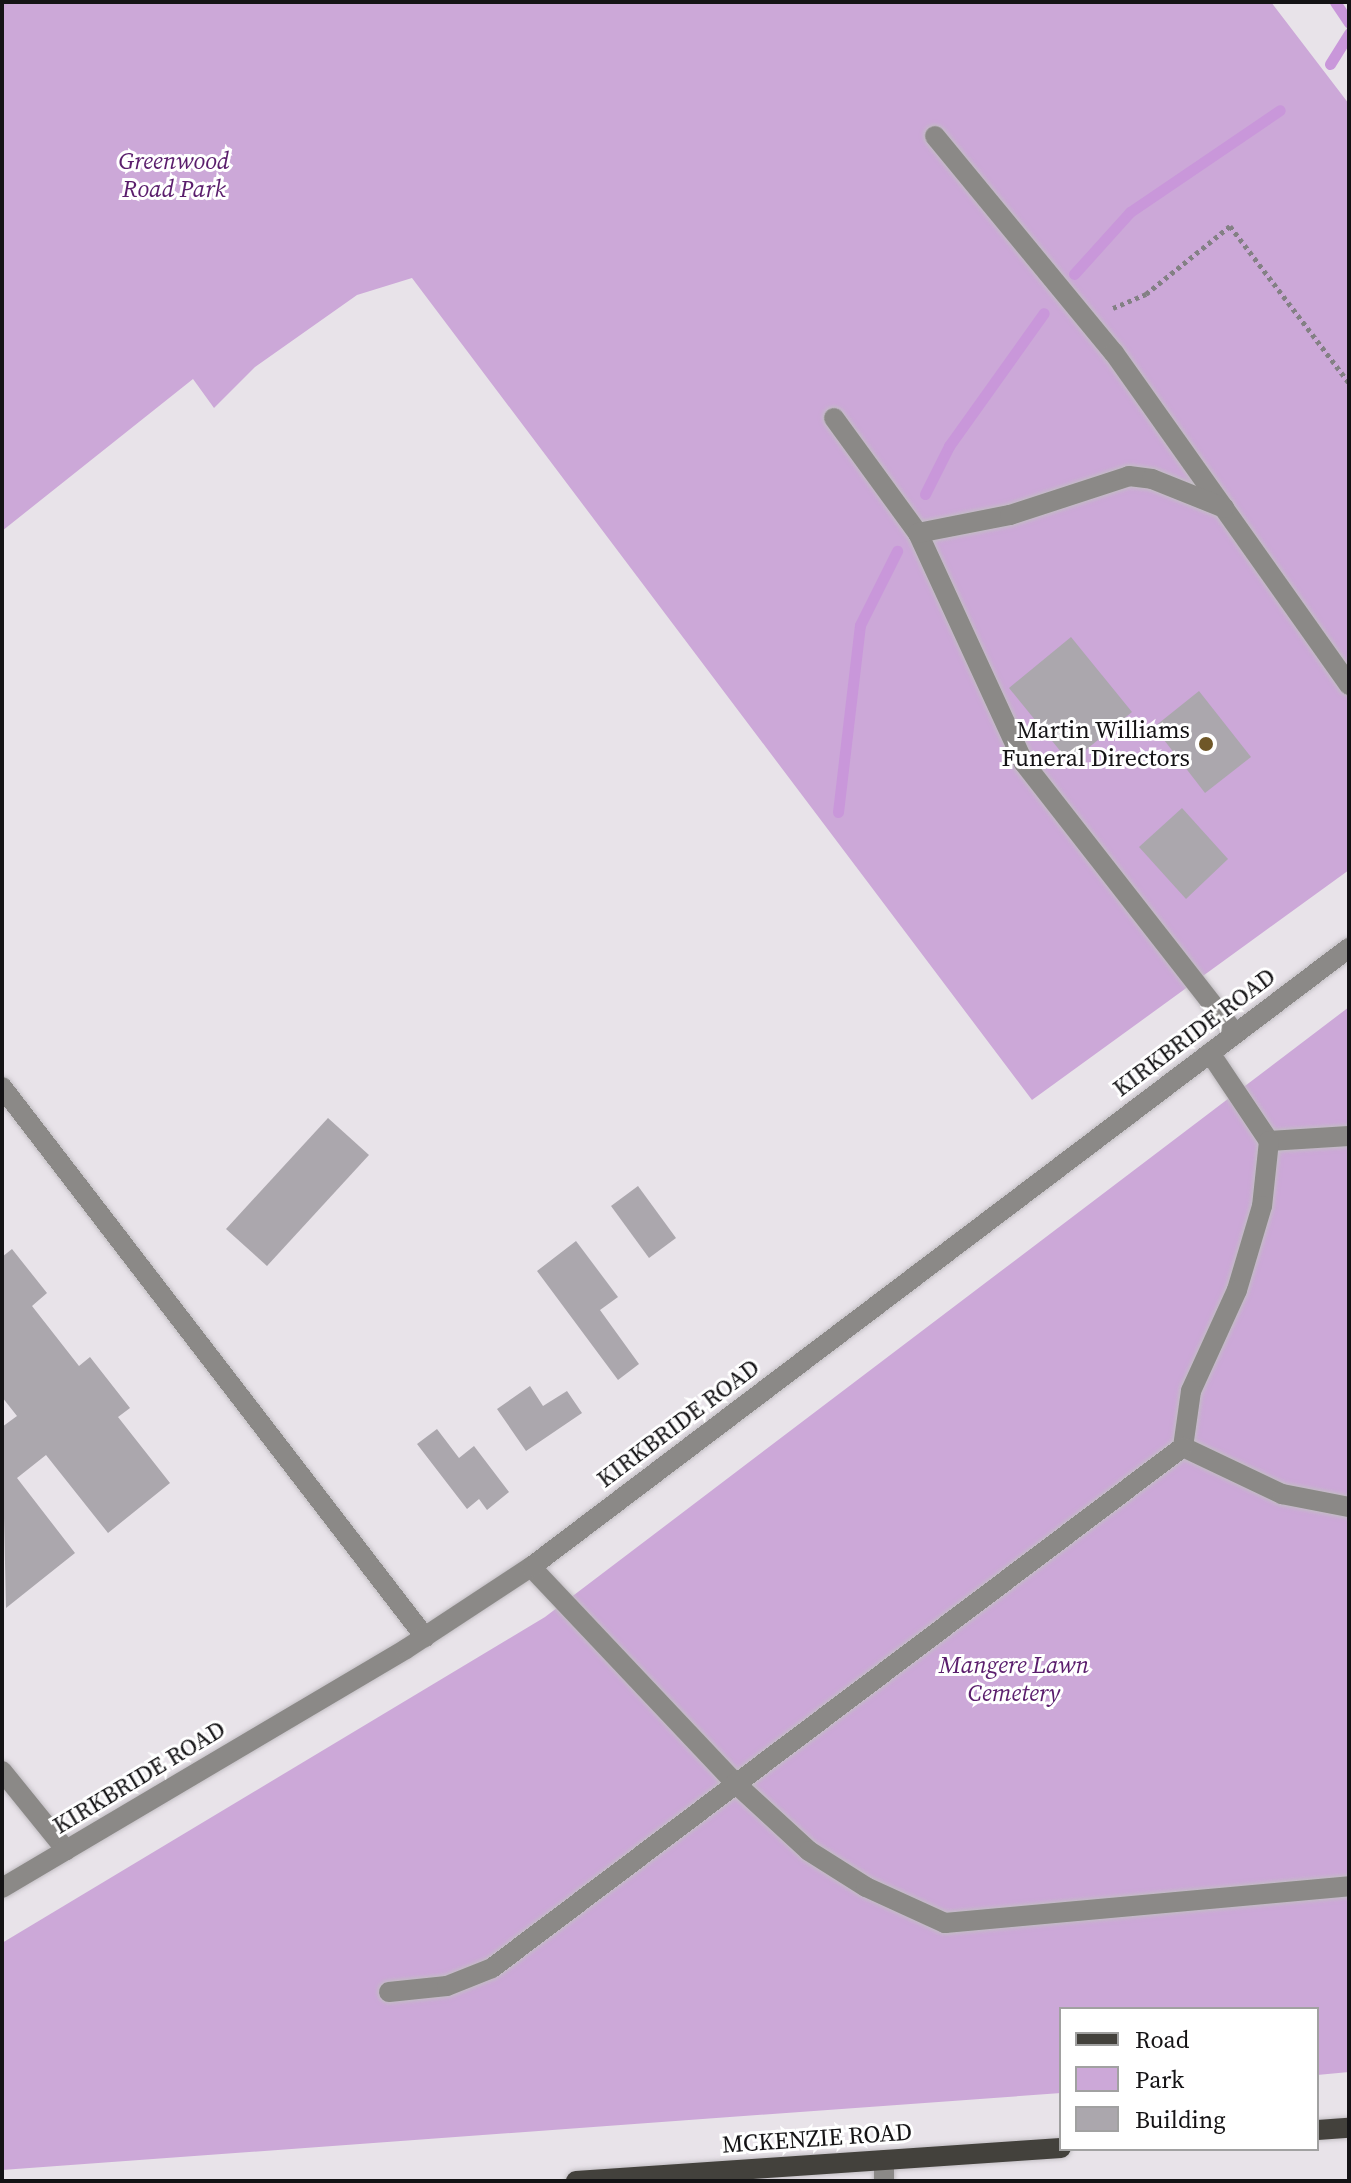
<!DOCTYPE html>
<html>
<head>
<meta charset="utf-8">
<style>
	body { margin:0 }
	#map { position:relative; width:1351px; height:2183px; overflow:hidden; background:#e8e3e9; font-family:"Source Serif 4",serif }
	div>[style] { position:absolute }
	.green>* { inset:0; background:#cca8d8 }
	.stream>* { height:11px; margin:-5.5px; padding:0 5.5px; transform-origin:5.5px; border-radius:5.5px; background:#c997da }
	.building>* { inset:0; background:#aba7ad }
	.path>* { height:5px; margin-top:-2.5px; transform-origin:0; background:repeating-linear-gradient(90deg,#838084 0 4px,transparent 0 8px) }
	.roads { filter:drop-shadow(0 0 2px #c2bec3) drop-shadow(0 0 2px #c2bec3) }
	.minor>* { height:20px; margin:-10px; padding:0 10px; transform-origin:10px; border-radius:10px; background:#8b8987 }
	.major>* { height:20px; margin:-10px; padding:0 10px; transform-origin:10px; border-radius:10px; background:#43413c }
	.dots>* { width:22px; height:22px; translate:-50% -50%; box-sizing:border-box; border:4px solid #fff; border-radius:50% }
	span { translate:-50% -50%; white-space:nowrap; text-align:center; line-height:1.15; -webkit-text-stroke:6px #fff; paint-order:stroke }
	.park-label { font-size:24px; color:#5a1d6c; font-style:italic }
	.poi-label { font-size:24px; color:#141315 }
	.right { translate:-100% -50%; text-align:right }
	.street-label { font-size:24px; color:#141315 }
	.frame { position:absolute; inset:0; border:4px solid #141315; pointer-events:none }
	.legend { position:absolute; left:1059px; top:2007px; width:260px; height:144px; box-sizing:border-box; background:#fff; border:2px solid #a1a1a1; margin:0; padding:10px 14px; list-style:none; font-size:24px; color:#141315 }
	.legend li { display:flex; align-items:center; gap:16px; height:40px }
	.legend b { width:40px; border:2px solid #a1a1a1 }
</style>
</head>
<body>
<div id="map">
	<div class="green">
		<div style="clip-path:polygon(2px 2px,1271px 2px,1349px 104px,1349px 870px,1032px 1100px,412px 278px,357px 295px,255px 367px,214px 408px,193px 379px,2px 531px)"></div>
		<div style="clip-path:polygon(1349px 1007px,1349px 2072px,1317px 2075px,1317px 2009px,1061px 2009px,1061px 2093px,2px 2170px,2px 1943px,545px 1617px)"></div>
	</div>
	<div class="stream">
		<div style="left:1335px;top:2px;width:25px;rotate:56deg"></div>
		<div style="left:1330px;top:64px;width:36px;rotate:-58deg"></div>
		<div style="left:1074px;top:274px;width:84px;rotate:-47.9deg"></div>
		<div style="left:1130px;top:212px;width:181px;rotate:-34.2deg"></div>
		<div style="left:925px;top:494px;width:54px;rotate:-63.4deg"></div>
		<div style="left:949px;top:446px;width:163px;rotate:-54.5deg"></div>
		<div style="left:838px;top:812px;width:188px;rotate:-83.3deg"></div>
		<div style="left:860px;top:625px;width:83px;rotate:-63.4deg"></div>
	</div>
	<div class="building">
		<div style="clip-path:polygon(1071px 637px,1132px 712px,1070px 763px,1009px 688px)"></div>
		<div style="clip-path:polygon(1199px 691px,1251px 757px,1205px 793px,1154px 727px)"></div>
		<div style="clip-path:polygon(1182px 808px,1228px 859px,1186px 899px,1139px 847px)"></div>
		<div style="clip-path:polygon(328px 1118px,369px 1155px,267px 1266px,226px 1229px)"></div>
		<div style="clip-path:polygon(638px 1186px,676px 1238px,649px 1258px,611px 1206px)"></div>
		<div style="clip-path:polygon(576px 1241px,618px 1297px,600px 1310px,639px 1364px,618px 1380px,537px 1271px)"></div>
		<div style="clip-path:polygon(12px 1249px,47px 1293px,32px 1306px,79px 1366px,90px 1357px,130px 1408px,118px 1417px,170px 1483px,108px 1533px,46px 1455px,17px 1478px,75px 1553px,6px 1608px,2px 1427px,17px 1416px,2px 1397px,2px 1257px)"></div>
		<div style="clip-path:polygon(530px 1386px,543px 1406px,567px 1391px,582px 1413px,526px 1451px,497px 1409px)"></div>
		<div style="clip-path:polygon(437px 1429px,459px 1458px,474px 1446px,509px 1492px,487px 1510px,479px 1499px,467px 1509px,417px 1444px)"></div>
	</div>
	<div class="path">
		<div style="left:1113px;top:308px;width:36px;rotate:-23deg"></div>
		<div style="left:1146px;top:294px;width:108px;rotate:-39deg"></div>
		<div style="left:1230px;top:226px;width:197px;rotate:52.8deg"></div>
	</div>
	<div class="roads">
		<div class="minor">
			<div style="left:935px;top:136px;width:281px;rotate:50.5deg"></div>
			<div style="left:1114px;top:353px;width:407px;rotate:54.7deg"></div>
			<div style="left:834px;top:418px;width:142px;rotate:53.9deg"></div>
			<div style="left:918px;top:533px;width:253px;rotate:65.3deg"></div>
			<div style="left:1024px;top:763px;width:343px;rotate:52deg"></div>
			<div style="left:918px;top:533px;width:94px;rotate:-11.1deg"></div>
			<div style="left:1010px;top:515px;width:125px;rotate:-18.1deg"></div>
			<div style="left:1129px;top:476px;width:23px;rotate:7deg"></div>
			<div style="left:1152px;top:479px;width:78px;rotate:21.9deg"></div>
			<div style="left:1210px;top:1053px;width:106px;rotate:56.2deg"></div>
			<div style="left:1269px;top:1141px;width:80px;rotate:-3.6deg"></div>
			<div style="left:2px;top:1087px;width:694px;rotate:52.44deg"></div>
			<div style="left:1269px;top:1141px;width:65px;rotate:96.1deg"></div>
			<div style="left:1262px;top:1206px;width:88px;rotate:106.6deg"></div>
			<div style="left:1237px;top:1290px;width:111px;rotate:114.5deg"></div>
			<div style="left:1191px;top:1391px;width:57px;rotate:98.1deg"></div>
			<div style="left:1183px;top:1447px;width:110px;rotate:25.4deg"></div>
			<div style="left:1282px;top:1494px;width:68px;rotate:11deg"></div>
			<div style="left:531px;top:1567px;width:297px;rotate:46.6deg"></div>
			<div style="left:735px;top:1783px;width:100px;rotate:42.6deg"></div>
			<div style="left:809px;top:1851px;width:67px;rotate:32.3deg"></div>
			<div style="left:866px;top:1887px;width:87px;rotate:24.5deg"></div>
			<div style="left:945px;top:1923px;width:406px;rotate:-5.2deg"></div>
			<div style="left:2px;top:1771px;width:102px;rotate:51deg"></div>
			<div style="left:2px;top:1888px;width:469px;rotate:-30.6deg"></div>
			<div style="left:406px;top:1649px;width:149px;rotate:-33.3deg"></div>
			<div style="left:531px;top:1567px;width:1026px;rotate:-37.12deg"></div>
			<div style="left:389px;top:1992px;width:58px;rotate:-5.9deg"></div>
			<div style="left:447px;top:1986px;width:48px;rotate:-21.8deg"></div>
			<div style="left:492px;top:1968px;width:865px;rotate:-37.02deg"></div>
			<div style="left:884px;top:2160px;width:21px;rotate:90deg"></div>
		</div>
		<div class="major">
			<div style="left:1317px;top:2130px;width:32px;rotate:-4deg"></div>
			<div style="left:576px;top:2181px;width:486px;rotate:-3.9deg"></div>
		</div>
	</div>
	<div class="dots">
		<div style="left:1206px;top:744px;background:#6f5728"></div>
	</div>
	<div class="park-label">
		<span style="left:174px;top:175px">Greenwood<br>Road Park</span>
		<span style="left:1014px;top:1679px">Mangere Lawn<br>Cemetery</span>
	</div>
	<div class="poi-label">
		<span class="right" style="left:1190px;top:744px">Martin Williams<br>Funeral Directors</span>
	</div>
	<div class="street-label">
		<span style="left:1194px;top:1032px;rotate:-37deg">KIRKBRIDE ROAD</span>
		<span style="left:678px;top:1423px;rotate:-37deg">KIRKBRIDE ROAD</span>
		<span style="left:139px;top:1777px;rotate:-31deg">KIRKBRIDE ROAD</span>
		<span style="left:817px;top:2138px;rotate:-4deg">MCKENZIE ROAD</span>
	</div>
	<div class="frame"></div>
	<ul class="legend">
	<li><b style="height:10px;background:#43413c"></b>Road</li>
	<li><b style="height:22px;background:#cca8d8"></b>Park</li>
	<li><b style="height:22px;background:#aba7ad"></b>Building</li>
	</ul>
</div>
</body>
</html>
